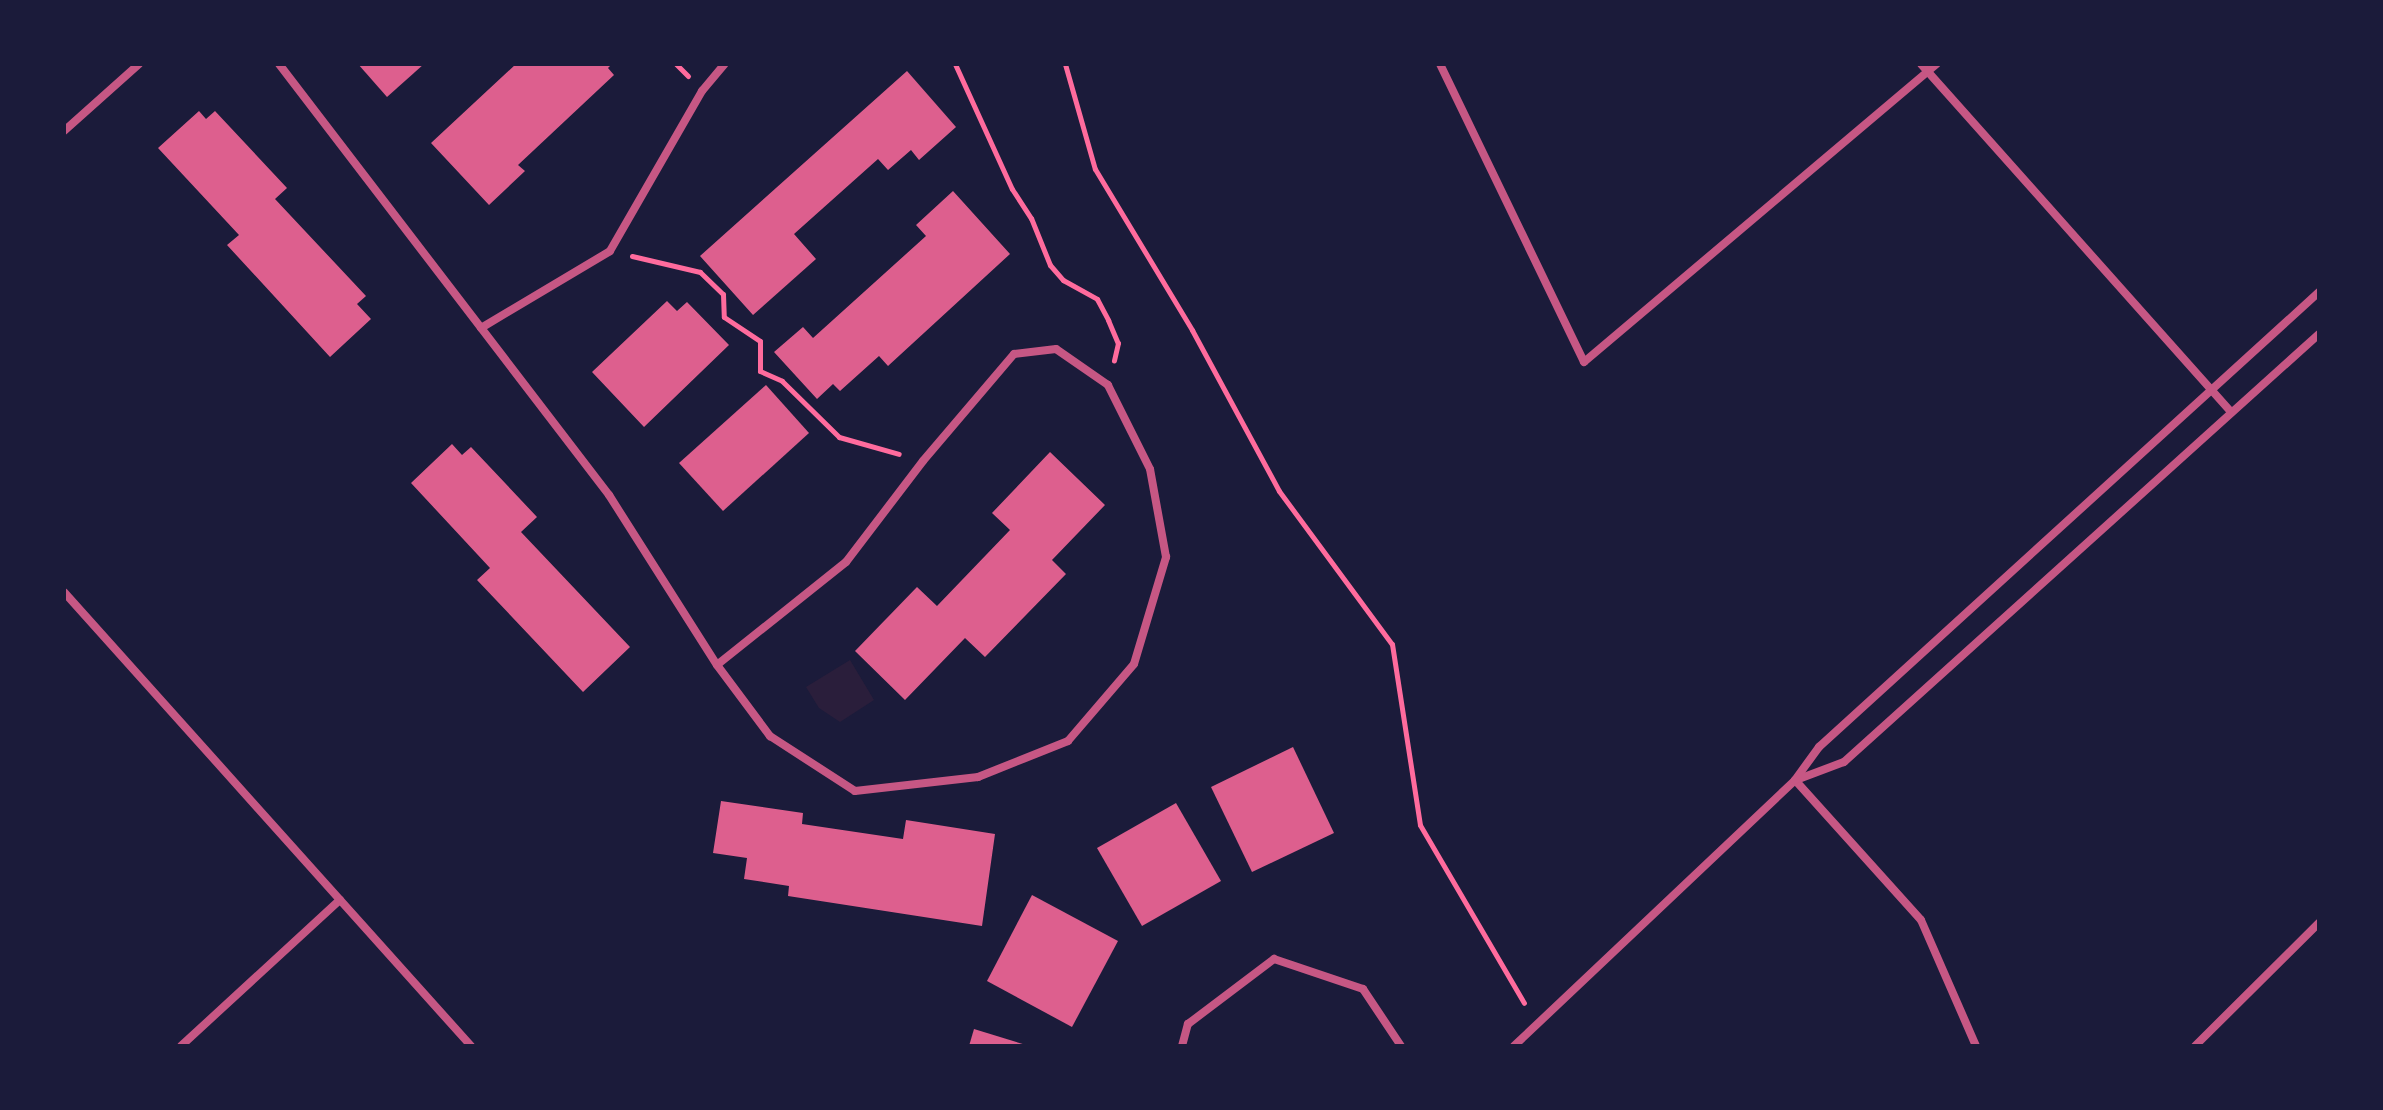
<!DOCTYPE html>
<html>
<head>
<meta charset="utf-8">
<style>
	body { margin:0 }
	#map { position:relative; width:2383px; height:1110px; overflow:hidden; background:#1b1b3a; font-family:"Fira Sans Condensed",sans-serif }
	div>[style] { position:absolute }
	.green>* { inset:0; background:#2a1e3b }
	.building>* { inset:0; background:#dd5f8e }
	.path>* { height:5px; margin:-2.5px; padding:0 2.5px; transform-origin:2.5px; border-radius:2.5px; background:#ff6b9d }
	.minor>* { height:8px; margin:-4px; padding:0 4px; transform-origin:4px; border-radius:4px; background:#c65784 }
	span { translate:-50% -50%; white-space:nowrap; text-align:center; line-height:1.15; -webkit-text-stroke:7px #1b1b3a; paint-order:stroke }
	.frame { position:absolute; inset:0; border:66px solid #1b1b3a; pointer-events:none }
</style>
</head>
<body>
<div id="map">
	<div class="green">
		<div style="clip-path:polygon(850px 660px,874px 700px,840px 722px,819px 708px,806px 687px)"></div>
	</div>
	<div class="building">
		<div style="clip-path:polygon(358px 64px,424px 64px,387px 97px)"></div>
		<div style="clip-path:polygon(516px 64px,612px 64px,608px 68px,614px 75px,518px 165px,525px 171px,489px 205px,431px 143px)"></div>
		<div style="clip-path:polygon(907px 71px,956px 127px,919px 160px,911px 150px,888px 170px,878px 159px,794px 234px,816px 259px,753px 315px,700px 256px)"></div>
		<div style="clip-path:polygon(199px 111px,206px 119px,215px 111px,287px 188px,275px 199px,366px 296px,357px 304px,371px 319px,330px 357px,227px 245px,239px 235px,158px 148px)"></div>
		<div style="clip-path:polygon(953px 191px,1010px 254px,888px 366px,879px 356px,840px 391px,833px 384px,817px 399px,774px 352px,803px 327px,813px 338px,926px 236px,916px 225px)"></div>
		<div style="clip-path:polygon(667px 301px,677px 311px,687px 302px,729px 345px,644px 427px,592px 372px)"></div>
		<div style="clip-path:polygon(766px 385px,809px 433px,723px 511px,679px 463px)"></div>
		<div style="clip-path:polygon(452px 444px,462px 455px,471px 447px,537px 517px,521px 532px,630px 647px,583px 692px,477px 580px,490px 568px,411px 483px)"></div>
		<div style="clip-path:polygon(1050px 452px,1105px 505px,1052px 560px,1066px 574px,985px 657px,965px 638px,905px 700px,855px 651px,917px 587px,937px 606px,1010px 530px,992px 513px)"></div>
		<div style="clip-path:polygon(1293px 747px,1334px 833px,1252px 872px,1211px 787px)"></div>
		<div style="clip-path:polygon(721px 801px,803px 813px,802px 824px,903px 839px,906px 820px,995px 834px,982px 926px,788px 896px,789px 886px,744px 879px,747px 858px,713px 853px)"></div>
		<div style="clip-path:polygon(1176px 803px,1221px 881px,1142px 926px,1097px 848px)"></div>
		<div style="clip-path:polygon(1032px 895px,1118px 941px,1072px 1027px,987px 981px)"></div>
		<div style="clip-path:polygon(974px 1029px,1026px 1045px,1026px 1046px,969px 1046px)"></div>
	</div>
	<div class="path">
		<div style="left:676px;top:64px;width:17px;rotate:45deg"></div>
		<div style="left:955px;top:64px;width:137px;rotate:65.5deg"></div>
		<div style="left:1012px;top:189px;width:35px;rotate:57deg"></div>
		<div style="left:1031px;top:218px;width:51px;rotate:68deg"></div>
		<div style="left:1050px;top:265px;width:20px;rotate:49deg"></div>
		<div style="left:1063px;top:280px;width:39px;rotate:29deg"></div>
		<div style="left:1097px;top:299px;width:24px;rotate:62deg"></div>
		<div style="left:1108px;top:320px;width:25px;rotate:67deg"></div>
		<div style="left:1118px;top:343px;width:18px;rotate:103deg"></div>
		<div style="left:1065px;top:64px;width:109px;rotate:74.1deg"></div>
		<div style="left:1095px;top:169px;width:188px;rotate:58.9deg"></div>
		<div style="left:1192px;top:330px;width:183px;rotate:61.6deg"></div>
		<div style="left:1279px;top:491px;width:190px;rotate:53.6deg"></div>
		<div style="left:1392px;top:644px;width:183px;rotate:81.2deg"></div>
		<div style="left:1420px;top:825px;width:206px;rotate:59.7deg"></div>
		<div style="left:632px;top:256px;width:70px;rotate:13.2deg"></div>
		<div style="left:700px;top:272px;width:32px;rotate:44deg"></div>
		<div style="left:723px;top:294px;width:23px;rotate:88deg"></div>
		<div style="left:724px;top:317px;width:43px;rotate:33.7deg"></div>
		<div style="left:760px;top:341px;width:30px;rotate:90deg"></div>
		<div style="left:760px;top:371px;width:24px;rotate:24deg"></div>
		<div style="left:782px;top:381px;width:80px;rotate:44.5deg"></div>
		<div style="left:839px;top:437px;width:62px;rotate:15.8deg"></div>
	</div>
	<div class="minor">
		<div style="left:279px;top:64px;width:543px;rotate:52.56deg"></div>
		<div style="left:609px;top:495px;width:201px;rotate:57.6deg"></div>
		<div style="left:717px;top:665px;width:89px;rotate:53.3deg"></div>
		<div style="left:770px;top:736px;width:101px;rotate:32.9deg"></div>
		<div style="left:855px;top:791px;width:124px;rotate:-6.5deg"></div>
		<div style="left:978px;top:777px;width:97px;rotate:-21.8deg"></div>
		<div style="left:1068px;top:741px;width:101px;rotate:-49.4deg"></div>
		<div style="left:1134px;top:664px;width:112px;rotate:-73.3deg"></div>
		<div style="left:1166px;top:557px;width:89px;rotate:-100.3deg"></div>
		<div style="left:1150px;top:469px;width:94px;rotate:-116.6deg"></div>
		<div style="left:1108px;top:385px;width:63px;rotate:-145.3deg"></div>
		<div style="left:1056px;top:349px;width:42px;rotate:173.2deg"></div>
		<div style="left:1014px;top:354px;width:140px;rotate:130.4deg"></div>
		<div style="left:923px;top:461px;width:127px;rotate:127.3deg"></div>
		<div style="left:846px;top:562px;width:165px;rotate:141.4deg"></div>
		<div style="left:1440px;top:64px;width:331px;rotate:64.2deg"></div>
		<div style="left:1584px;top:362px;width:462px;rotate:-40.2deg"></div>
		<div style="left:1921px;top:64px;width:466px;rotate:48.3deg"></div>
		<div style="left:64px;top:131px;width:101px;rotate:-41.8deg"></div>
		<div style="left:481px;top:328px;width:150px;rotate:-30.8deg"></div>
		<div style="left:610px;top:251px;width:185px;rotate:-60.1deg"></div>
		<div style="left:702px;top:91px;width:35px;rotate:-50deg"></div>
		<div style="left:64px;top:592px;width:610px;rotate:48.12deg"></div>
		<div style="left:1795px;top:780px;width:188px;rotate:48deg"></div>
		<div style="left:1921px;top:920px;width:137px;rotate:66.4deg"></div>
		<div style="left:1796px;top:780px;width:51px;rotate:-20.6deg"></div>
		<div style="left:1844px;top:762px;width:639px;rotate:-42.02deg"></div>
		<div style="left:181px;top:1046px;width:216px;rotate:-42.6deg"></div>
		<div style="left:1182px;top:1046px;width:23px;rotate:-75deg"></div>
		<div style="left:1188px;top:1024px;width:108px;rotate:-37.1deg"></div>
		<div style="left:1274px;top:959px;width:94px;rotate:18.6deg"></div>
		<div style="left:1363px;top:989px;width:69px;rotate:56.3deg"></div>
		<div style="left:1514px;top:1046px;width:387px;rotate:-43.4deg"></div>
		<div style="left:1795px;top:780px;width:41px;rotate:-54deg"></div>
		<div style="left:1819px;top:747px;width:676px;rotate:-42.3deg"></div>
		<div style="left:2195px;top:1046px;width:175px;rotate:-44.8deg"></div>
	</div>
	<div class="frame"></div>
</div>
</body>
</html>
